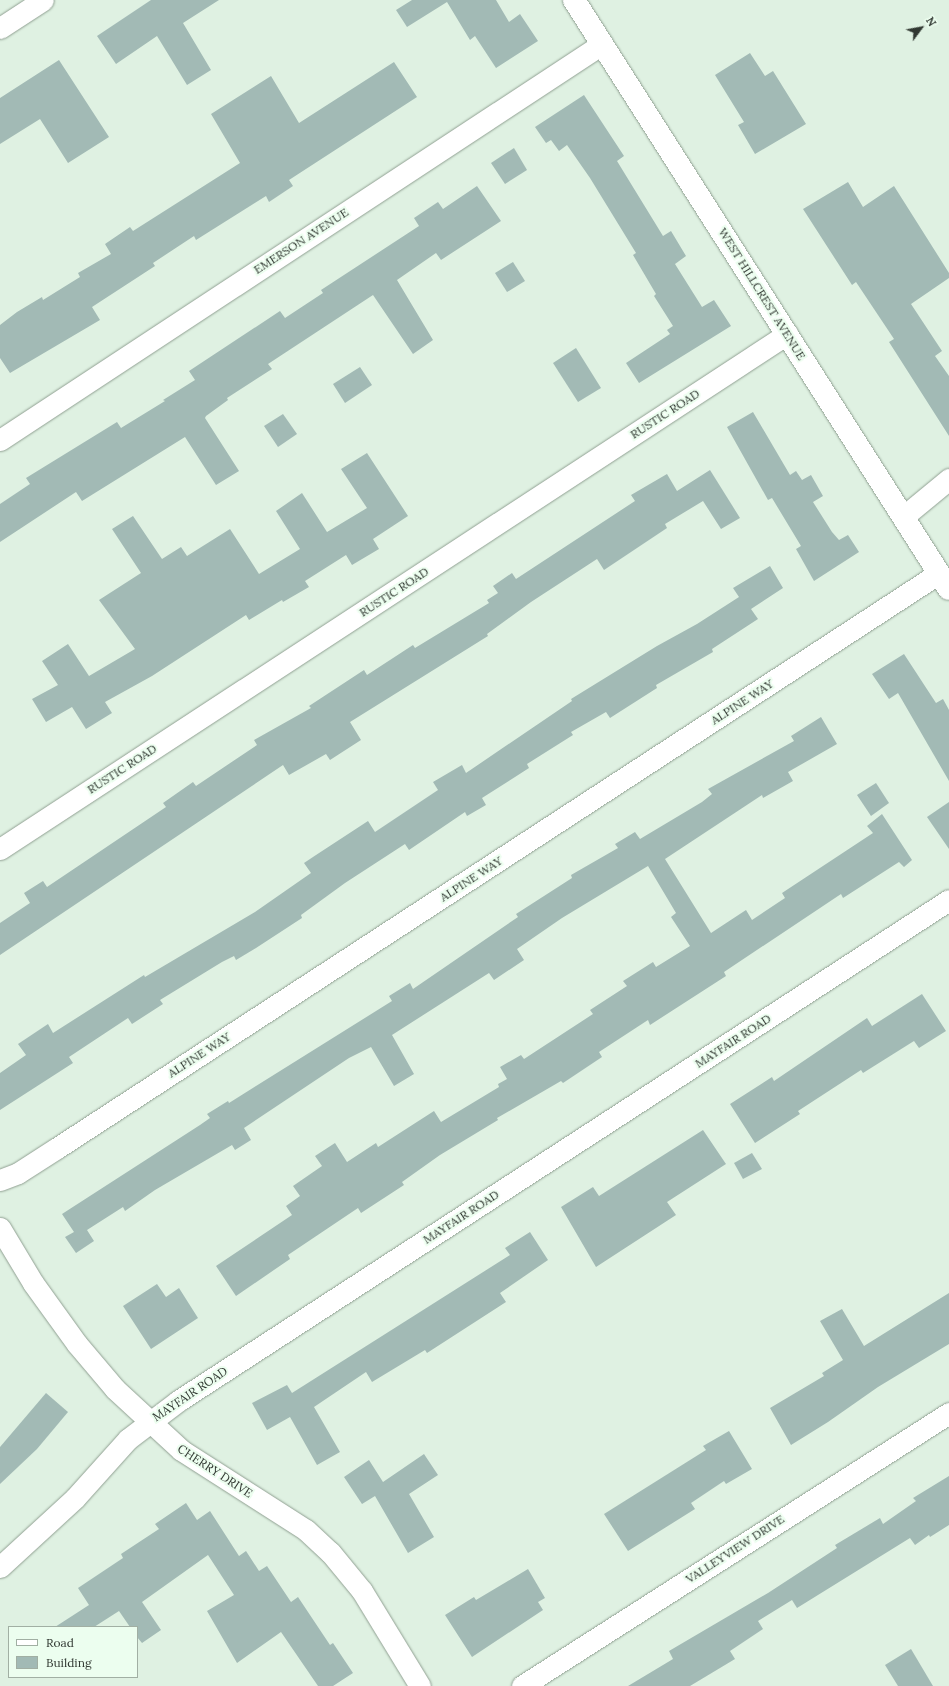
<!DOCTYPE html>
<html>
<head>
<meta charset="utf-8">
<style>
	body { margin:0 }
	#map { position:relative; width:949px; height:1686px; overflow:hidden; background:#dff1e2; font-family:Lora,serif }
	div>[style] { position:absolute }
	.building>* { inset:0; background:#a2bab5 }
	.roads { filter:drop-shadow(0 0 1px #90a092) drop-shadow(0 0 1px #90a092) }
	.street>* { height:21px; margin:-10.5px; padding:0 10.5px; transform-origin:10.5px; border-radius:10.5px; background:#fff }
	.secondary>* { height:22px; margin:-11px; padding:0 11px; transform-origin:11px; border-radius:11px; background:#fff }
	span { translate:-50% -50%; white-space:nowrap; text-align:center; line-height:1.15; -webkit-text-stroke:4px #ecfeef; paint-order:stroke }
	.street-label { font-size:12px; color:#313832 }
	.legend { position:absolute; left:8px; top:1626px; width:130px; height:52px; box-sizing:border-box; background:#ecfeef; border:1px solid #a1afa3; margin:0; padding:5px 7px; list-style:none; font-size:12px; color:#313832 }
	.legend li { display:flex; align-items:center; gap:8px; height:20px }
	.legend b { width:20px; border:1px solid #a1afa3 }
	.north { position:absolute; left:901px; top:8px; width:40px; height:40px; -webkit-text-stroke:3px #ecfeef; paint-order:stroke; rotate:58deg; font-size:11px; font-weight:700; line-height:16px; text-align:center; color:#313832 }
	.north::after { content:''; display:block; margin:auto; width:14px; height:18px; background:#313832; clip-path:polygon(50% 0,100% 100%,50% 72%,0 100%) }
</style>
</head>
<body>
<div id="map">
	<div class="building">
		<div style="clip-path:polygon(151px 0,219px 0,183px 23px,211px 70px,187px 85px,157px 36px,116px 64px,97px 36px)"></div>
		<div style="clip-path:polygon(412px 0,496px 0,509px 22px,520px 14px,538px 41px,496px 68px,475px 36px,470px 40px,447px 2px,407px 27px,396px 10px)"></div>
		<div style="clip-path:polygon(750px 53px,765px 76px,773px 71px,806px 124px,755px 154px,738px 125px,744px 122px,715px 75px)"></div>
		<div style="clip-path:polygon(59px 60px,109px 137px,68px 163px,40px 119px,0 144px,0 98px)"></div>
		<div style="clip-path:polygon(394px 62px,417px 97px,289px 180px,293px 186px,269px 202px,266px 196px,196px 240px,194px 236px,153px 263px,155px 266px,92px 307px,100px 320px,10px 373px,0 358px,0 325px,17px 312px,42px 297px,43px 300px,80px 277px,78px 273px,111px 254px,105px 244px,130px 227px,133px 231px,240px 163px,211px 114px,271px 76px,299px 123px)"></div>
		<div style="clip-path:polygon(584px 95px,624px 156px,617px 161px,663px 236px,671px 231px,686px 256px,675px 264px,702px 307px,714px 300px,731px 326px,639px 383px,626px 363px,670px 334px,667px 330px,673px 326px,654px 296px,656px 294px,633px 255px,636px 253px,590px 178px,567px 145px,559px 151px,551px 140px,546px 143px,535px 127px)"></div>
		<div style="clip-path:polygon(514px 148px,527px 170px,505px 184px,491px 163px)"></div>
		<div style="clip-path:polygon(848px 182px,863px 207px,894px 186px,949px 273px,949px 278px,911px 304px,942px 351px,935px 356px,949px 376px,949px 436px,889px 342px,894px 339px,856px 282px,852px 285px,803px 209px)"></div>
		<div style="clip-path:polygon(477px 186px,501px 221px,441px 260px,436px 253px,397px 280px,433px 340px,413px 354px,373px 295px,268px 364px,272px 369px,227px 398px,228px 400px,206px 416px,205px 418px,239px 471px,216px 485px,185px 437px,82px 501px,76px 492px,0 542px,0 504px,30px 484px,26px 478px,117px 422px,121px 428px,165px 401px,163px 400px,195px 380px,189px 371px,280px 311px,285px 318px,323px 293px,321px 290px,419px 226px,414px 218px,438px 202px,443px 209px)"></div>
		<div style="clip-path:polygon(513px 262px,525px 281px,507px 292px,495px 273px)"></div>
		<div style="clip-path:polygon(576px 348px,601px 388px,578px 402px,553px 363px)"></div>
		<div style="clip-path:polygon(360px 367px,372px 385px,345px 403px,333px 384px)"></div>
		<div style="clip-path:polygon(753px 412px,790px 475px,796px 471px,802px 480px,811px 475px,823px 496px,813px 502px,832px 532px,839px 540px,848px 535px,859px 552px,814px 581px,796px 549px,801px 546px,772px 498px,768px 500px,727px 427px)"></div>
		<div style="clip-path:polygon(283px 414px,297px 434px,278px 447px,264px 426px)"></div>
		<div style="clip-path:polygon(367px 453px,408px 516px,373px 539px,379px 549px,352px 565px,346px 555px,305px 581px,309px 587px,283px 602px,282px 600px,249px 620px,246px 615px,152px 676px,105px 702px,112px 713px,86px 729px,72px 707px,46px 722px,32px 699px,58px 685px,42px 661px,68px 644px,89px 676px,135px 649px,99px 600px,141px 573px,112px 529px,133px 516px,162px 559px,181px 547px,187px 556px,230px 529px,259px 574px,300px 549px,276px 511px,302px 493px,327px 532px,367px 508px,341px 469px)"></div>
		<div style="clip-path:polygon(710px 470px,740px 518px,721px 529px,703px 501px,665px 524px,667px 528px,604px 570px,597px 559px,531px 602px,487px 634px,488px 636px,350px 722px,361px 740px,330px 760px,326px 754px,289px 775px,283px 765px,0 955px,0 923px,30px 903px,24px 893px,43px 881px,47px 887px,166px 807px,163px 803px,193px 782px,196px 786px,257px 745px,254px 740px,311px 708px,309px 706px,364px 670px,367px 675px,413px 645px,415px 648px,489px 603px,487px 600px,498px 593px,493px 586px,512px 573px,516px 579px,635px 501px,631px 495px,667px 474px,677px 491px)"></div>
		<div style="clip-path:polygon(770px 566px,783px 588px,751px 609px,758px 619px,712px 649px,713px 652px,656px 685px,657px 688px,610px 718px,606px 712px,571px 732px,573px 735px,527px 764px,529px 768px,482px 798px,486px 805px,467px 816px,465px 812px,409px 850px,405px 844px,345px 883px,301px 915px,302px 918px,256px 948px,236px 960px,234px 956px,222px 962px,160px 1000px,163px 1004px,132px 1024px,128px 1018px,69px 1057px,73px 1063px,0 1110px,0 1073px,26px 1055px,18px 1044px,48px 1024px,53px 1033px,144px 975px,145px 977px,255px 912px,311px 873px,304px 863px,316px 855px,368px 821px,375px 832px,438px 790px,433px 782px,462px 765px,466px 773px,572px 701px,571px 699px,657px 646px,697px 624px,739px 597px,733px 588px)"></div>
		<div style="clip-path:polygon(904px 654px,936px 703px,943px 699px,949px 710px,949px 781px,898px 693px,889px 699px,872px 674px)"></div>
		<div style="clip-path:polygon(821px 717px,837px 744px,788px 772px,793px 781px,763px 798px,762px 795px,665px 859px,711px 933px,746px 910px,752px 920px,785px 898px,782px 893px,873px 833px,867px 826px,882px 814px,912px 860px,904px 867px,899px 862px,843px 898px,841px 894px,724px 972px,726px 976px,650px 1025px,648px 1020px,599px 1052px,602px 1057px,563px 1083px,561px 1081px,497px 1118px,498px 1120px,440px 1155px,402px 1182px,404px 1185px,361px 1213px,358px 1208px,288px 1255px,290px 1259px,236px 1296px,216px 1266px,292px 1215px,286px 1206px,300px 1196px,293px 1186px,322px 1166px,315px 1156px,335px 1143px,347px 1162px,376px 1143px,378px 1147px,434px 1111px,441px 1122px,499px 1087px,498px 1084px,507px 1079px,500px 1067px,521px 1055px,524px 1059px,593px 1014px,590px 1010px,627px 986px,623px 981px,653px 962px,656px 967px,690px 946px,671px 917px,676px 913px,648px 866px,562px 918px,517px 949px,524px 960px,494px 980px,489px 973px,392px 1035px,414px 1074px,394px 1086px,371px 1047px,349px 1058px,244px 1128px,251px 1140px,235px 1150px,232px 1145px,155px 1190px,125px 1211px,123px 1207px,87px 1230px,94px 1241px,76px 1253px,65px 1237px,74px 1232px,62px 1214px,200px 1125px,210px 1118px,207px 1114px,228px 1101px,229px 1103px,392px 1001px,389px 996px,410px 983px,413px 989px,518px 917px,516px 914px,572px 878px,571px 875px,618px 848px,615px 844px,635px 832px,640px 839px,702px 802px,712px 794px,708px 789px,794px 741px,791px 736px)"></div>
		<div style="clip-path:polygon(876px 783px,889px 803px,871px 816px,857px 795px)"></div>
		<div style="clip-path:polygon(949px 802px,949px 849px,927px 817px)"></div>
		<div style="clip-path:polygon(922px 994px,946px 1031px,919px 1048px,914px 1041px,863px 1073px,861px 1070px,798px 1111px,800px 1114px,755px 1143px,730px 1104px,772px 1077px,774px 1081px,867px 1018px,872px 1026px)"></div>
		<div style="clip-path:polygon(703px 1130px,726px 1164px,667px 1202px,676px 1215px,596px 1267px,561px 1207px,593px 1187px,599px 1196px)"></div>
		<div style="clip-path:polygon(752px 1153px,762px 1169px,743px 1179px,734px 1163px)"></div>
		<div style="clip-path:polygon(530px 1232px,548px 1260px,500px 1293px,506px 1302px,427px 1353px,425px 1350px,372px 1382px,366px 1372px,314px 1407px,340px 1452px,317px 1465px,290px 1417px,267px 1430px,252px 1403px,287px 1385px,292px 1393px,510px 1255px,505px 1248px)"></div>
		<div style="clip-path:polygon(157px 1284px,166px 1297px,179px 1288px,198px 1318px,151px 1349px,123px 1306px)"></div>
		<div style="clip-path:polygon(949px 1293px,949px 1344px,878px 1387px,828px 1422px,791px 1445px,770px 1408px,824px 1376px,822px 1373px,843px 1360px,820px 1321px,842px 1309px,864px 1346px)"></div>
		<div style="clip-path:polygon(46px 1393px,68px 1412px,37px 1449px,0 1484px,0 1447px)"></div>
		<div style="clip-path:polygon(729px 1431px,752px 1469px,726px 1484px,724px 1481px,691px 1503px,695px 1509px,628px 1551px,604px 1514px,706px 1450px,703px 1446px)"></div>
		<div style="clip-path:polygon(424px 1454px,438px 1475px,409px 1494px,434px 1537px,408px 1553px,375px 1496px,362px 1504px,344px 1477px,369px 1460px,383px 1482px)"></div>
		<div style="clip-path:polygon(949px 1476px,949px 1525px,930px 1537px,929px 1535px,915px 1545px,910px 1538px,797px 1608px,792px 1600px,758px 1621px,763px 1629px,730px 1651px,735px 1659px,690px 1686px,628px 1686px,673px 1659px,669px 1651px,768px 1593px,837px 1548px,835px 1545px,880px 1518px,883px 1524px,916px 1501px,913px 1498px)"></div>
		<div style="clip-path:polygon(186px 1503px,197px 1520px,210px 1511px,239px 1556px,246px 1551px,259px 1571px,267px 1566px,291px 1602px,298px 1597px,330px 1645px,333px 1643px,353px 1673px,333px 1686px,318px 1686px,281px 1632px,237px 1663px,207px 1611px,234px 1595px,208px 1555px,142px 1602px,161px 1630px,142px 1643px,137px 1637px,137px 1627px,130px 1627px,119px 1611px,94px 1627px,55px 1627px,89px 1605px,78px 1588px,123px 1558px,121px 1554px,159px 1529px,155px 1524px)"></div>
		<div style="clip-path:polygon(528px 1569px,545px 1598px,538px 1602px,543px 1610px,472px 1657px,445px 1615px,474px 1597px,476px 1600px)"></div>
		<div style="clip-path:polygon(911px 1649px,933px 1686px,898px 1686px,885px 1665px)"></div>
	</div>
	<div class="roads">
		<div class="street">
			<div style="left:0;top:28px;width:51px;rotate:-33.1deg"></div>
			<div style="left:0;top:440px;width:721px;rotate:-33.34deg"></div>
			<div style="left:903px;top:517px;width:60px;rotate:-39.6deg"></div>
			<div style="left:0;top:849px;width:941px;rotate:-33.2deg"></div>
			<div style="left:0;top:1180px;width:19px;rotate:-21deg"></div>
			<div style="left:18px;top:1173px;width:46px;rotate:-32.7deg"></div>
			<div style="left:57px;top:1148px;width:1053px;rotate:-33.1deg"></div>
			<div style="left:0;top:1228px;width:64px;rotate:59deg"></div>
			<div style="left:33px;top:1283px;width:75px;rotate:54.2deg"></div>
			<div style="left:77px;top:1344px;width:59px;rotate:49.8deg"></div>
			<div style="left:115px;top:1389px;width:90px;rotate:42.7deg"></div>
			<div style="left:181px;top:1450px;width:148px;rotate:32.6deg"></div>
			<div style="left:306px;top:1530px;width:33px;rotate:43deg"></div>
			<div style="left:330px;top:1552px;width:50px;rotate:50.6deg"></div>
			<div style="left:362px;top:1591px;width:111px;rotate:58.6deg"></div>
			<div style="left:0;top:1567px;width:102px;rotate:-42.6deg"></div>
			<div style="left:75px;top:1498px;width:79px;rotate:-48.1deg"></div>
			<div style="left:128px;top:1439px;width:63px;rotate:-37.2deg"></div>
			<div style="left:178px;top:1401px;width:919px;rotate:-33.02deg"></div>
			<div style="left:522px;top:1686px;width:507px;rotate:-32.59deg"></div>
		</div>
		<div class="secondary">
			<div style="left:574px;top:0;width:698px;rotate:57.52deg"></div>
		</div>
	</div>
	<div class="street-label">
		<span style="left:301px;top:241px;rotate:-33deg">EMERSON AVENUE</span>
		<span style="left:762px;top:294px;rotate:58deg">WEST HILLCREST AVENUE</span>
		<span style="left:665px;top:414px;rotate:-33deg">RUSTIC ROAD</span>
		<span style="left:394px;top:592px;rotate:-33deg">RUSTIC ROAD</span>
		<span style="left:742px;top:702px;rotate:-33deg">ALPINE WAY</span>
		<span style="left:122px;top:769px;rotate:-33deg">RUSTIC ROAD</span>
		<span style="left:471px;top:879px;rotate:-33deg">ALPINE WAY</span>
		<span style="left:733px;top:1041px;rotate:-33deg">MAYFAIR ROAD</span>
		<span style="left:199px;top:1055px;rotate:-33deg">ALPINE WAY</span>
		<span style="left:461px;top:1217px;rotate:-33deg">MAYFAIR ROAD</span>
		<span style="left:190px;top:1394px;rotate:-34deg">MAYFAIR ROAD</span>
		<span style="left:215px;top:1471px;rotate:33deg">CHERRY DRIVE</span>
		<span style="left:735px;top:1549px;rotate:-33deg">VALLEYVIEW DRIVE</span>
	</div>
	<ul class="legend">
	<li><b style="height:5px;background:#fff"></b>Road</li>
	<li><b style="height:11px;background:#a2bab5"></b>Building</li>
	</ul>
	<div class="north">N</div>
</div>
</body>
</html>
